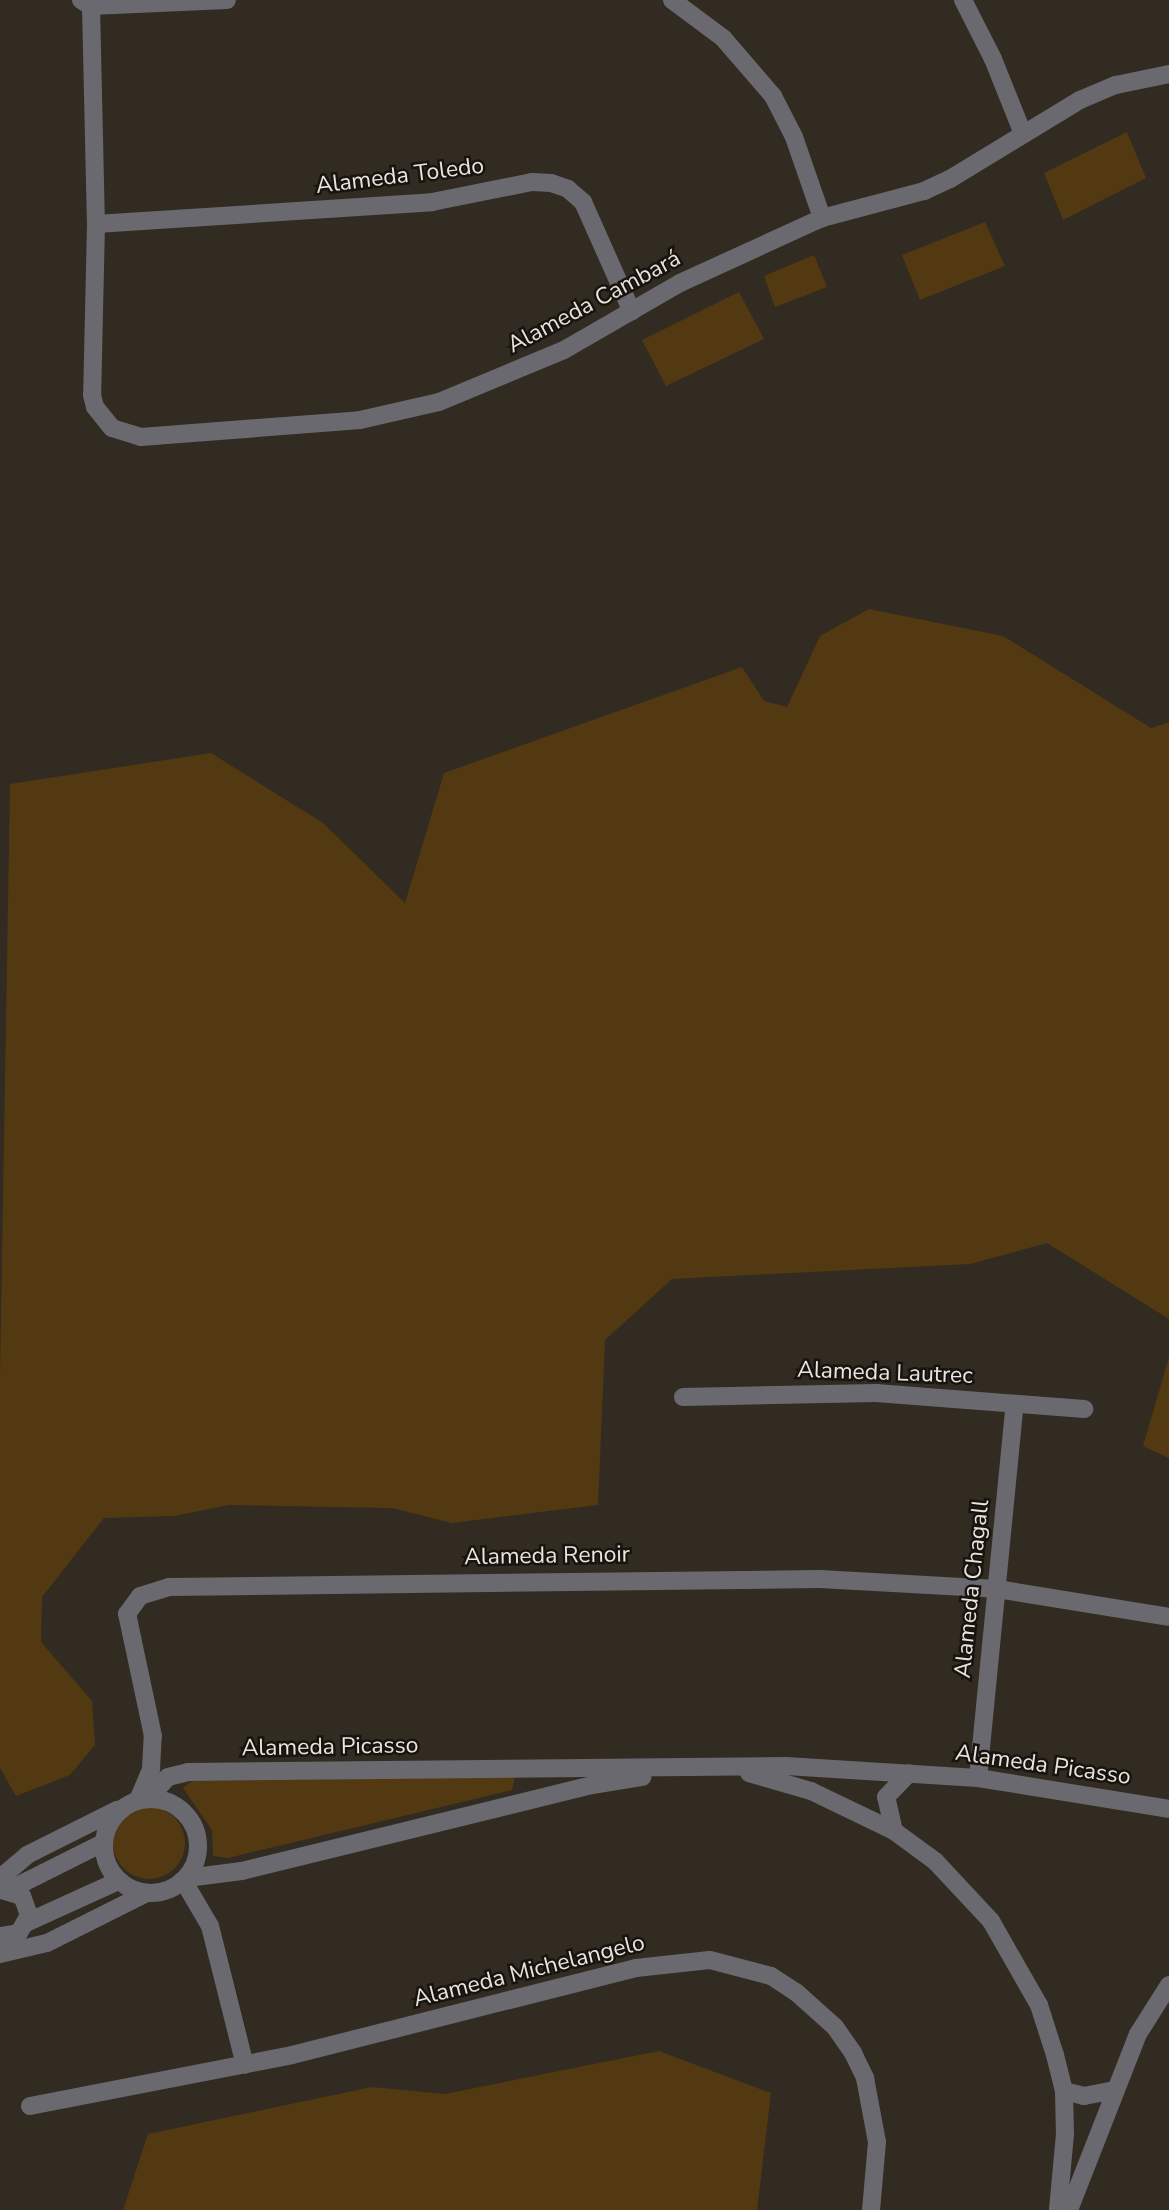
<!DOCTYPE html>
<html>
<head>
<meta charset="utf-8">
<style>
	body { margin:0 }
	#map { position:relative; width:1169px; height:2210px; overflow:hidden; background:#322b21; font-family:"Nunito Sans",sans-serif }
	div>[style] { position:absolute }
	.green>* { inset:0; background:#533911 }
	.round { border-radius:50% }
	.minor>* { height:18px; margin:-9px; padding:0 9px; transform-origin:9px; border-radius:9px; background:#6a696f }
	.minor>.ring { margin:-9px; padding:0; box-sizing:content-box; background:none; border:18px solid #6a696f; border-radius:50% }
	span { translate:-50% -50%; white-space:nowrap; text-align:center; line-height:1.15; -webkit-text-stroke:5px #17140f; paint-order:stroke }
	.street-label { font-size:23px; color:#e9e5de }
</style>
</head>
<body>
<div id="map">
	<div class="green">
		<div style="clip-path:polygon(1127px 132px,1146px 178px,1063px 220px,1044px 173px)"></div>
		<div style="clip-path:polygon(985px 222px,1005px 266px,920px 300px,902px 255px)"></div>
		<div style="clip-path:polygon(814px 255px,827px 287px,775px 307px,764px 276px)"></div>
		<div style="clip-path:polygon(739px 292px,764px 339px,666px 386px,642px 340px)"></div>
		<div style="clip-path:polygon(869px 609px,1003px 636px,1151px 728px,1169px 722px,1169px 1319px,1047px 1243px,970px 1264px,672px 1279px,605px 1340px,598px 1505px,452px 1523px,392px 1508px,229px 1505px,174px 1516px,104px 1518px,42px 1597px,41px 1642px,92px 1701px,95px 1745px,70px 1775px,16px 1796px,0 1768px,0 1376px,10px 784px,211px 753px,323px 823px,405px 903px,444px 773px,742px 667px,764px 701px,787px 707px,820px 636px)"></div>
		<div style="clip-path:polygon(1169px 1357px,1169px 1458px,1143px 1446px)"></div>
		<div style="clip-path:polygon(515px 1777px,512px 1790px,228px 1858px,213px 1856px,212px 1830px,183px 1788px,192px 1781px)"></div>
		<div class="round" style="left:113px;top:1807px;width:72px;height:72px"></div>
		<div style="clip-path:polygon(659px 2051px,771px 2093px,757px 2210px,123px 2210px,148px 2134px,372px 2087px,445px 2094px)"></div>
	</div>
	<div class="minor">
		<div style="left:81px;top:0;width:12px;rotate:31deg"></div>
		<div style="left:91px;top:6px;width:218px;rotate:88.7deg"></div>
		<div style="left:96px;top:224px;width:171px;rotate:91.3deg"></div>
		<div style="left:92px;top:395px;width:12px;rotate:76deg"></div>
		<div style="left:95px;top:407px;width:27px;rotate:51deg"></div>
		<div style="left:112px;top:428px;width:30px;rotate:17deg"></div>
		<div style="left:141px;top:437px;width:220px;rotate:-4.4deg"></div>
		<div style="left:360px;top:420px;width:81px;rotate:-12.8deg"></div>
		<div style="left:439px;top:402px;width:135px;rotate:-22.6deg"></div>
		<div style="left:564px;top:350px;width:134px;rotate:-30deg"></div>
		<div style="left:680px;top:283px;width:156px;rotate:-24.6deg"></div>
		<div style="left:822px;top:218px;width:106px;rotate:-14.8deg"></div>
		<div style="left:924px;top:191px;width:29px;rotate:-25deg"></div>
		<div style="left:950px;top:179px;width:152px;rotate:-31.3deg"></div>
		<div style="left:1080px;top:100px;width:39px;rotate:-23deg"></div>
		<div style="left:1116px;top:85px;width:54px;rotate:-11.7deg"></div>
		<div style="left:672px;top:0;width:64px;rotate:36.7deg"></div>
		<div style="left:723px;top:38px;width:77px;rotate:49.2deg"></div>
		<div style="left:773px;top:96px;width:46px;rotate:62.9deg"></div>
		<div style="left:794px;top:137px;width:86px;rotate:70.9deg"></div>
		<div style="left:963px;top:0;width:66px;rotate:63deg"></div>
		<div style="left:993px;top:59px;width:81px;rotate:68.2deg"></div>
		<div style="left:91px;top:6px;width:136px;rotate:-2.5deg"></div>
		<div style="left:96px;top:224px;width:337px;rotate:-3.7deg"></div>
		<div style="left:432px;top:202px;width:102px;rotate:-11.3deg"></div>
		<div style="left:532px;top:182px;width:19px;rotate:3deg"></div>
		<div style="left:551px;top:183px;width:18px;rotate:19deg"></div>
		<div style="left:568px;top:189px;width:20px;rotate:41deg"></div>
		<div style="left:583px;top:202px;width:120px;rotate:66deg"></div>
		<div style="left:683px;top:1397px;width:193px;rotate:-1.2deg"></div>
		<div style="left:876px;top:1393px;width:209px;rotate:4.4deg"></div>
		<div style="left:749px;top:1773px;width:65px;rotate:16.2deg"></div>
		<div style="left:811px;top:1791px;width:92px;rotate:25.7deg"></div>
		<div style="left:894px;top:1831px;width:51px;rotate:36.2deg"></div>
		<div style="left:935px;top:1861px;width:82px;rotate:47deg"></div>
		<div style="left:991px;top:1921px;width:97px;rotate:60.3deg"></div>
		<div style="left:1039px;top:2005px;width:52px;rotate:72.3deg"></div>
		<div style="left:1055px;top:2055px;width:37px;rotate:76deg"></div>
		<div style="left:1064px;top:2091px;width:43px;rotate:88.7deg"></div>
		<div style="left:1065px;top:2134px;width:76px;rotate:95.3deg"></div>
		<div style="left:978px;top:1778px;width:376px;rotate:-84.4deg"></div>
		<div style="left:149px;top:1798px;width:28px;rotate:-48deg"></div>
		<div style="left:168px;top:1777px;width:21px;rotate:-14deg"></div>
		<div style="left:188px;top:1772px;width:598px;rotate:-0.57deg"></div>
		<div style="left:786px;top:1766px;width:192px;rotate:3.6deg"></div>
		<div style="left:978px;top:1778px;width:193px;rotate:9.2deg"></div>
		<div class="ring" style="left:104px;top:1799px;width:76px;height:76px"></div>
		<div style="left:138px;top:1800px;width:34px;rotate:-67deg"></div>
		<div style="left:151px;top:1769px;width:33px;rotate:-87deg"></div>
		<div style="left:153px;top:1736px;width:125px;rotate:-102deg"></div>
		<div style="left:127px;top:1614px;width:22px;rotate:-54deg"></div>
		<div style="left:140px;top:1596px;width:30px;rotate:-17deg"></div>
		<div style="left:169px;top:1587px;width:651px;rotate:-0.7deg"></div>
		<div style="left:820px;top:1579px;width:177px;rotate:3.2deg"></div>
		<div style="left:997px;top:1589px;width:174px;rotate:9.2deg"></div>
		<div style="left:894px;top:1831px;width:35px;rotate:-103deg"></div>
		<div style="left:886px;top:1797px;width:33px;rotate:-46deg"></div>
		<div style="left:0;top:1878px;width:35px;rotate:-40deg"></div>
		<div style="left:27px;top:1855px;width:101px;rotate:-26.6deg"></div>
		<div style="left:187px;top:1878px;width:55px;rotate:-7.3deg"></div>
		<div style="left:242px;top:1871px;width:360px;rotate:-13.8deg"></div>
		<div style="left:592px;top:1785px;width:51px;rotate:-9.1deg"></div>
		<div style="left:183px;top:1880px;width:53px;rotate:59.6deg"></div>
		<div style="left:210px;top:1926px;width:143px;rotate:75.9deg"></div>
		<div style="left:9px;top:1890px;width:105px;rotate:-26.6deg"></div>
		<div style="left:28px;top:1922px;width:99px;rotate:-24.5deg"></div>
		<div style="left:0;top:1936px;width:19px;rotate:-9deg"></div>
		<div style="left:19px;top:1933px;width:21px;rotate:-61deg"></div>
		<div style="left:29px;top:1915px;width:20px;rotate:-110deg"></div>
		<div style="left:22px;top:1896px;width:22px;rotate:-164deg"></div>
		<div style="left:0;top:1954px;width:48px;rotate:-13.2deg"></div>
		<div style="left:47px;top:1943px;width:110px;rotate:-26.6deg"></div>
		<div style="left:1064px;top:2091px;width:21px;rotate:14deg"></div>
		<div style="left:1084px;top:2096px;width:31px;rotate:-11deg"></div>
		<div style="left:30px;top:2106px;width:267px;rotate:-11deg"></div>
		<div style="left:292px;top:2055px;width:355px;rotate:-14.2deg"></div>
		<div style="left:636px;top:1968px;width:74px;rotate:-6.2deg"></div>
		<div style="left:710px;top:1960px;width:63px;rotate:14.7deg"></div>
		<div style="left:771px;top:1976px;width:31px;rotate:33deg"></div>
		<div style="left:797px;top:1993px;width:51px;rotate:41.8deg"></div>
		<div style="left:835px;top:2027px;width:32px;rotate:55deg"></div>
		<div style="left:853px;top:2053px;width:28px;rotate:64deg"></div>
		<div style="left:865px;top:2078px;width:65px;rotate:79.4deg"></div>
		<div style="left:877px;top:2142px;width:68px;rotate:95deg"></div>
		<div style="left:1069px;top:2210px;width:189px;rotate:-68.6deg"></div>
		<div style="left:1138px;top:2034px;width:58px;rotate:-57.7deg"></div>
	</div>
	<div class="street-label">
		<span style="left:400px;top:176px;rotate:-7deg">Alameda Toledo</span>
		<span style="left:594px;top:302px;rotate:-28deg">Alameda Cambará</span>
		<span style="left:885px;top:1373px;rotate:2deg">Alameda Lautrec</span>
		<span style="left:547px;top:1556px;rotate:-1deg">Alameda Renoir</span>
		<span style="left:972px;top:1589px;rotate:-84deg">Alameda Chagall</span>
		<span style="left:330px;top:1747px;rotate:-1deg">Alameda Picasso</span>
		<span style="left:1043px;top:1765px;rotate:8deg">Alameda Picasso</span>
		<span style="left:529px;top:1971px;rotate:-14deg">Alameda Michelangelo</span>
	</div>
</div>
</body>
</html>
